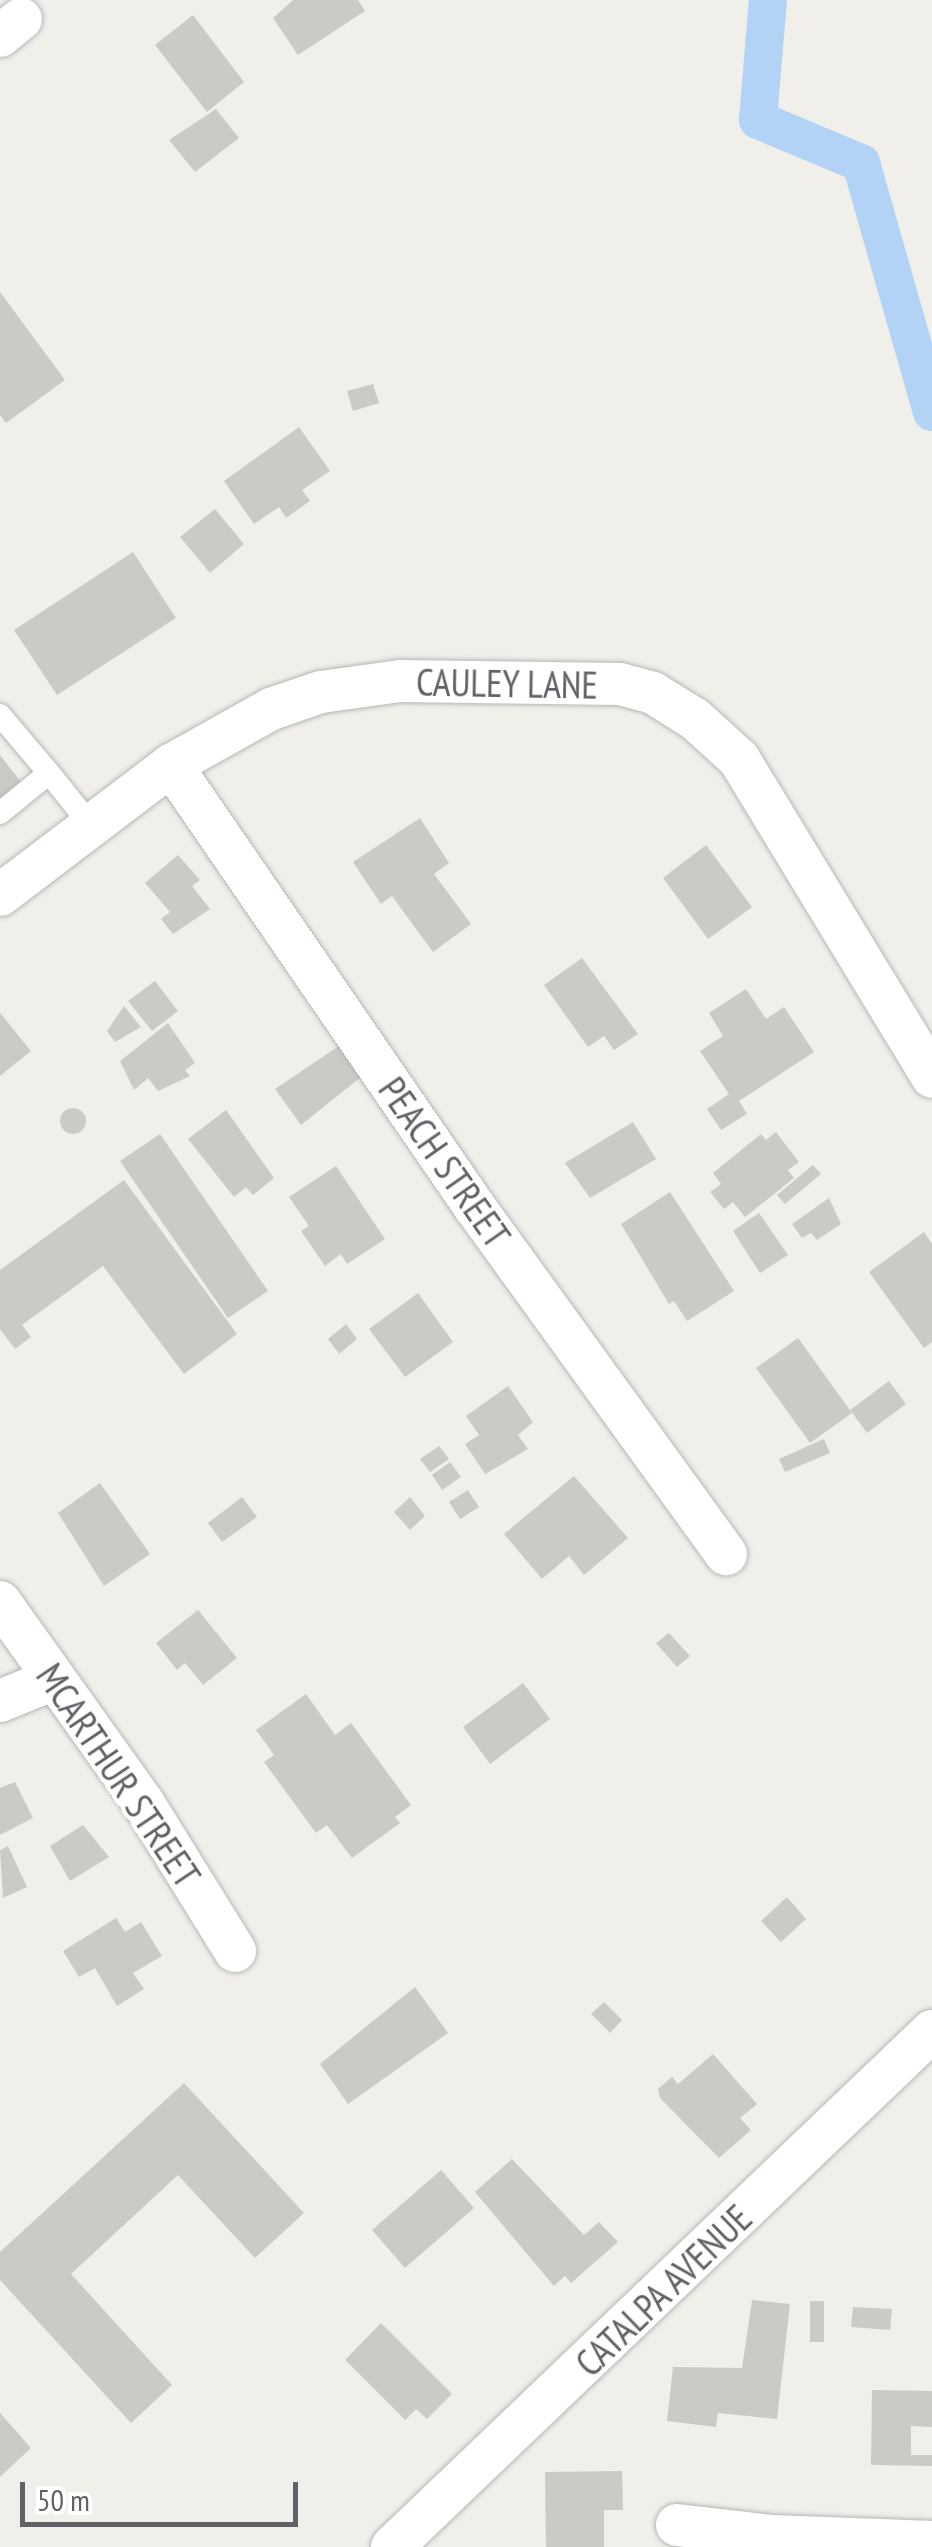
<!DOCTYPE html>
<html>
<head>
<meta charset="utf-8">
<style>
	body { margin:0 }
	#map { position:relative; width:932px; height:2547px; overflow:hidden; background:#f0efe9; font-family:"PT Sans Narrow",sans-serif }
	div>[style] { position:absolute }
	.canal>* { height:38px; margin:-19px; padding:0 19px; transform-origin:19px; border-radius:19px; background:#b2d2f6 }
	.building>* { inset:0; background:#cbcac5 }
	.round { border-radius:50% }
	.roads { filter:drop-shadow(0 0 2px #b5b7bb) drop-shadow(0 0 2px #b5b7bb) }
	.service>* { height:22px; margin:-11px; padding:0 11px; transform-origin:11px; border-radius:11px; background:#fff }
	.minor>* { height:42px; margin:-21px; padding:0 21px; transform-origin:21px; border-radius:21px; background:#fff }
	span { translate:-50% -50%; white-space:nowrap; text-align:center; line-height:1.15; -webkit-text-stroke:8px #fff; paint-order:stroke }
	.street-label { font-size:38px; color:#606267 }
	.scale { position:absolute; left:20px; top:2482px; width:278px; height:45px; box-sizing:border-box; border:5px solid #606267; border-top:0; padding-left:12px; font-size:30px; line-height:35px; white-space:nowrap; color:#606267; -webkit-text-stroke:8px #fff; paint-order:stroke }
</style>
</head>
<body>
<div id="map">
	<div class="canal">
		<div style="left:768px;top:0;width:120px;rotate:94.8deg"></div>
		<div style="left:758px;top:120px;width:112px;rotate:22.7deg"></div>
		<div style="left:861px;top:163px;width:259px;rotate:74.1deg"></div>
	</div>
	<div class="building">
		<div style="clip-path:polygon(293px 0,358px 0,365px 11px,298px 55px,273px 18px)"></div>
		<div style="clip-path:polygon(193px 15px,244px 82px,207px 112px,155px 45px)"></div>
		<div style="clip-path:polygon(216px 109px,239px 138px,195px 172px,169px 140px)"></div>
		<div style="clip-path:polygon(0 292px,65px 380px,6px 423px,0 415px)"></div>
		<div style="clip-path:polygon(373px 384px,379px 403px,353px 411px,347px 391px)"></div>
		<div style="clip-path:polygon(299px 427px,330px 471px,302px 490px,310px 501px,286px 518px,279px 507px,254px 524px,224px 481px)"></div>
		<div style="clip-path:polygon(215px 509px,244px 544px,210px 573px,180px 537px)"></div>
		<div style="clip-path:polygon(133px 552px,176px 618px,57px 695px,14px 630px)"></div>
		<div style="clip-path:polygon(0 755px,21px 782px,0 799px)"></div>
		<div style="clip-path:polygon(420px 818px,449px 863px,434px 874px,471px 924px,433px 952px,392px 896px,381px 904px,353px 862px)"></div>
		<div style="clip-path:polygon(706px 845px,752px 907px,708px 939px,663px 878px)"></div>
		<div style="clip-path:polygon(178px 855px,200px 880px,192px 886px,210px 909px,173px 934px,161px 919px,170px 912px,145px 883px)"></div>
		<div style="clip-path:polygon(582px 958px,638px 1034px,614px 1050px,604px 1036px,588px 1047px,544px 985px)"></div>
		<div style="clip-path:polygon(155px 981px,178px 1011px,152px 1031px,128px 1001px)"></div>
		<div style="clip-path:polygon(746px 989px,766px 1019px,784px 1007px,814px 1052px,739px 1101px,747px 1114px,721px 1130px,707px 1109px,729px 1094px,700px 1051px,723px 1036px,709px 1013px)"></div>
		<div style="clip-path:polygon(124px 1006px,141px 1027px,115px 1042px,107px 1031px)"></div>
		<div style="clip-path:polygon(0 1013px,31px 1051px,0 1076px)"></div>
		<div style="clip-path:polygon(168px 1023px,195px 1063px,185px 1070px,190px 1076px,158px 1091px,148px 1078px,134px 1090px,120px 1061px)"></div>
		<div style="clip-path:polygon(339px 1046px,361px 1077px,301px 1125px,275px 1089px)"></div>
		<div class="round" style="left:60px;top:1108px;width:26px;height:26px"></div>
		<div style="clip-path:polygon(226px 1110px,274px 1178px,253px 1195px,246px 1187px,234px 1197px,188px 1139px)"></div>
		<div style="clip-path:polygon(633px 1122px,656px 1159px,590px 1198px,565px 1163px)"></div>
		<div style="clip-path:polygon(776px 1132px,799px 1162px,788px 1170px,794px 1178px,745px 1217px,733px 1202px,724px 1209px,710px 1192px,721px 1184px,713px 1173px,761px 1134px,766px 1140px)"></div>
		<div style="clip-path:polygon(160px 1134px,268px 1291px,228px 1318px,120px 1161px)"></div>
		<div style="clip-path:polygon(813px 1165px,821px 1174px,785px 1204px,777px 1195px)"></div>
		<div style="clip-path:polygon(336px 1166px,385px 1239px,347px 1264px,341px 1254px,325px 1266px,301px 1231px,309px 1226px,289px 1197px)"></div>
		<div style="clip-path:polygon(124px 1180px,237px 1334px,184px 1374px,103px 1266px,22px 1325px,31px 1337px,15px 1349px,0 1329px,0 1270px)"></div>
		<div style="clip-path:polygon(670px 1192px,734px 1291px,687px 1321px,674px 1301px,669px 1304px,621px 1224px)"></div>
		<div style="clip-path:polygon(829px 1198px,841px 1224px,817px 1240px,811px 1233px,802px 1238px,792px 1224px)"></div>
		<div style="clip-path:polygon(759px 1213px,788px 1255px,760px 1273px,733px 1231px)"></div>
		<div style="clip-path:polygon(924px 1232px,932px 1244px,932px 1342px,924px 1348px,869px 1272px)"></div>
		<div style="clip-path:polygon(418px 1293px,453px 1342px,405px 1377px,369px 1329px)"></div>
		<div style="clip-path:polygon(346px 1324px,357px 1339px,339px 1354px,328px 1339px)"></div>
		<div style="clip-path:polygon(798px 1338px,852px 1413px,810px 1443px,756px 1368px)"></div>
		<div style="clip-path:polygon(889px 1381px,906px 1404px,867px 1433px,850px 1410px)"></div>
		<div style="clip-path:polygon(508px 1386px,533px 1422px,518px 1435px,528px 1449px,485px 1474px,465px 1444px,479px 1435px,466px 1416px)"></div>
		<div style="clip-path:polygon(824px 1439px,830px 1453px,785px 1472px,779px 1459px)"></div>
		<div style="clip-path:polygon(439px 1446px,449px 1459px,430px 1472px,420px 1459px)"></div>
		<div style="clip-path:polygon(450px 1462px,461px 1477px,442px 1490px,432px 1475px)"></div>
		<div style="clip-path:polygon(574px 1476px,628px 1538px,584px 1575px,569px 1556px,542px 1579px,504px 1534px)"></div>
		<div style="clip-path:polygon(100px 1483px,150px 1554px,104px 1586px,58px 1513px)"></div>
		<div style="clip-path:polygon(468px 1490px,479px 1507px,460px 1519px,449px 1502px)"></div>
		<div style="clip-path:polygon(242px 1497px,257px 1517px,222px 1542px,208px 1523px)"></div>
		<div style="clip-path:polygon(410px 1497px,425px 1516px,410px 1530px,394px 1512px)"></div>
		<div style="clip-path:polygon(198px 1610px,237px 1658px,203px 1685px,185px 1663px,177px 1670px,156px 1643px)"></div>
		<div style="clip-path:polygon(669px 1633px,690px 1656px,677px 1667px,656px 1643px)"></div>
		<div style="clip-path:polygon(523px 1683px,550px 1719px,490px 1764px,463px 1727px)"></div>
		<div style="clip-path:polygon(306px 1694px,335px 1735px,351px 1723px,411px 1805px,395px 1817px,400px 1823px,352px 1858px,327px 1825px,316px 1833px,264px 1762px,274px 1755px,256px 1730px)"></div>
		<div style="clip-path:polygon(15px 1782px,33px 1818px,0 1835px,0 1788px)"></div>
		<div style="clip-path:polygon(83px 1825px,109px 1857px,70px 1881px,50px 1846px)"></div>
		<div style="clip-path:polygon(8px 1846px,27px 1887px,3px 1898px,0 1850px)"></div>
		<div style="clip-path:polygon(787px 1897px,806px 1919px,781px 1942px,761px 1921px)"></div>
		<div style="clip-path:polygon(116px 1918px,125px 1932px,141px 1922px,162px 1956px,133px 1973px,144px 1989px,117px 2006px,95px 1968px,79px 1977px,63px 1951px)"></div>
		<div style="clip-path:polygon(415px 1987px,448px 2033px,348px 2104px,320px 2064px)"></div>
		<div style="clip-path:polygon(604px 2002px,622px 2020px,610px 2033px,591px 2014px)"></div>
		<div style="clip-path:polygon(713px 2054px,757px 2104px,740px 2118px,751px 2130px,719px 2158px,660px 2098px,658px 2089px,672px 2077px,678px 2084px)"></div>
		<div style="clip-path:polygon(184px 2083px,304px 2213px,255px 2258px,178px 2175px,71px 2274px,172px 2385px,131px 2423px,0 2280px,0 2252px)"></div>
		<div style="clip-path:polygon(512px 2159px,584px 2235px,599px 2222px,618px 2242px,571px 2283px,565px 2276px,554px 2286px,475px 2192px)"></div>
		<div style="clip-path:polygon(441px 2170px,474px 2208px,405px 2268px,372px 2230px)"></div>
		<div style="clip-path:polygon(752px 2300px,790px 2304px,777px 2419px,718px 2413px,716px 2427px,667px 2421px,673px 2367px,742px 2368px)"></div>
		<div style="clip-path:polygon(810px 2301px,824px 2301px,824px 2342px,810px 2342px)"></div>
		<div style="clip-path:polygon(853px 2307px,892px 2309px,890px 2330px,851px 2327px)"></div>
		<div style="clip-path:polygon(381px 2323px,452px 2394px,427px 2419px,416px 2409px,405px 2420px,345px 2360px)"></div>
		<div style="clip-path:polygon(872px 2390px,932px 2391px,932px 2427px,911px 2426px,911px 2455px,932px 2455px,932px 2466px,871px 2465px)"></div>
		<div style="clip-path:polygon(0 2413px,31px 2448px,0 2477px)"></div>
		<div style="clip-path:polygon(622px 2471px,623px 2510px,604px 2510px,604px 2547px,546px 2547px,545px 2472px)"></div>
	</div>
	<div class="roads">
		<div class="service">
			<div style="left:0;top:715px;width:76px;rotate:49.8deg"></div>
			<div style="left:0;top:813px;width:63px;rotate:-39.2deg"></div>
			<div style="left:49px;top:773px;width:64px;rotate:51.3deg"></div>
		</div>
		<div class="minor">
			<div style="left:0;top:36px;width:27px;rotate:-39deg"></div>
			<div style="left:171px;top:765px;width:535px;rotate:55.51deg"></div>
			<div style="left:474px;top:1206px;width:430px;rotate:54.1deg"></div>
			<div style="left:0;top:895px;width:215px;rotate:-37.2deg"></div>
			<div style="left:171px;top:765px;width:115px;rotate:-29.2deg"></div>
			<div style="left:271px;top:709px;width:53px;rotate:-18.8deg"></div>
			<div style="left:321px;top:692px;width:80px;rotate:-7.9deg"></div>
			<div style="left:400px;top:681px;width:220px;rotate:0.8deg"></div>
			<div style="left:620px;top:684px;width:34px;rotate:15deg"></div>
			<div style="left:653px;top:693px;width:49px;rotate:31.8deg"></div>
			<div style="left:695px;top:719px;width:59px;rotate:42.3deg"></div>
			<div style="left:739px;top:759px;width:372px;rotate:58.7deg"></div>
			<div style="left:0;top:1602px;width:248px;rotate:54.5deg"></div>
			<div style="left:144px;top:1804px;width:173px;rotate:58.2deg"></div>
			<div style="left:0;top:1701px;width:58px;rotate:-22.2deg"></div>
			<div style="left:677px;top:2525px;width:96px;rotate:6.6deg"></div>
			<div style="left:772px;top:2536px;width:160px;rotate:2.1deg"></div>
			<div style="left:392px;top:2547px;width:747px;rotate:-43.7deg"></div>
		</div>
	</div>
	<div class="street-label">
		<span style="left:507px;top:683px;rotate:1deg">CAULEY LANE</span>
		<span style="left:445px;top:1162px;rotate:55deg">PEACH STREET</span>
		<span style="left:119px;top:1775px;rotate:56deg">MCARTHUR STREET</span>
		<span style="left:663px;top:2290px;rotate:-44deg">CATALPA AVENUE</span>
	</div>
	<div class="scale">50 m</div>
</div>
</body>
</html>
